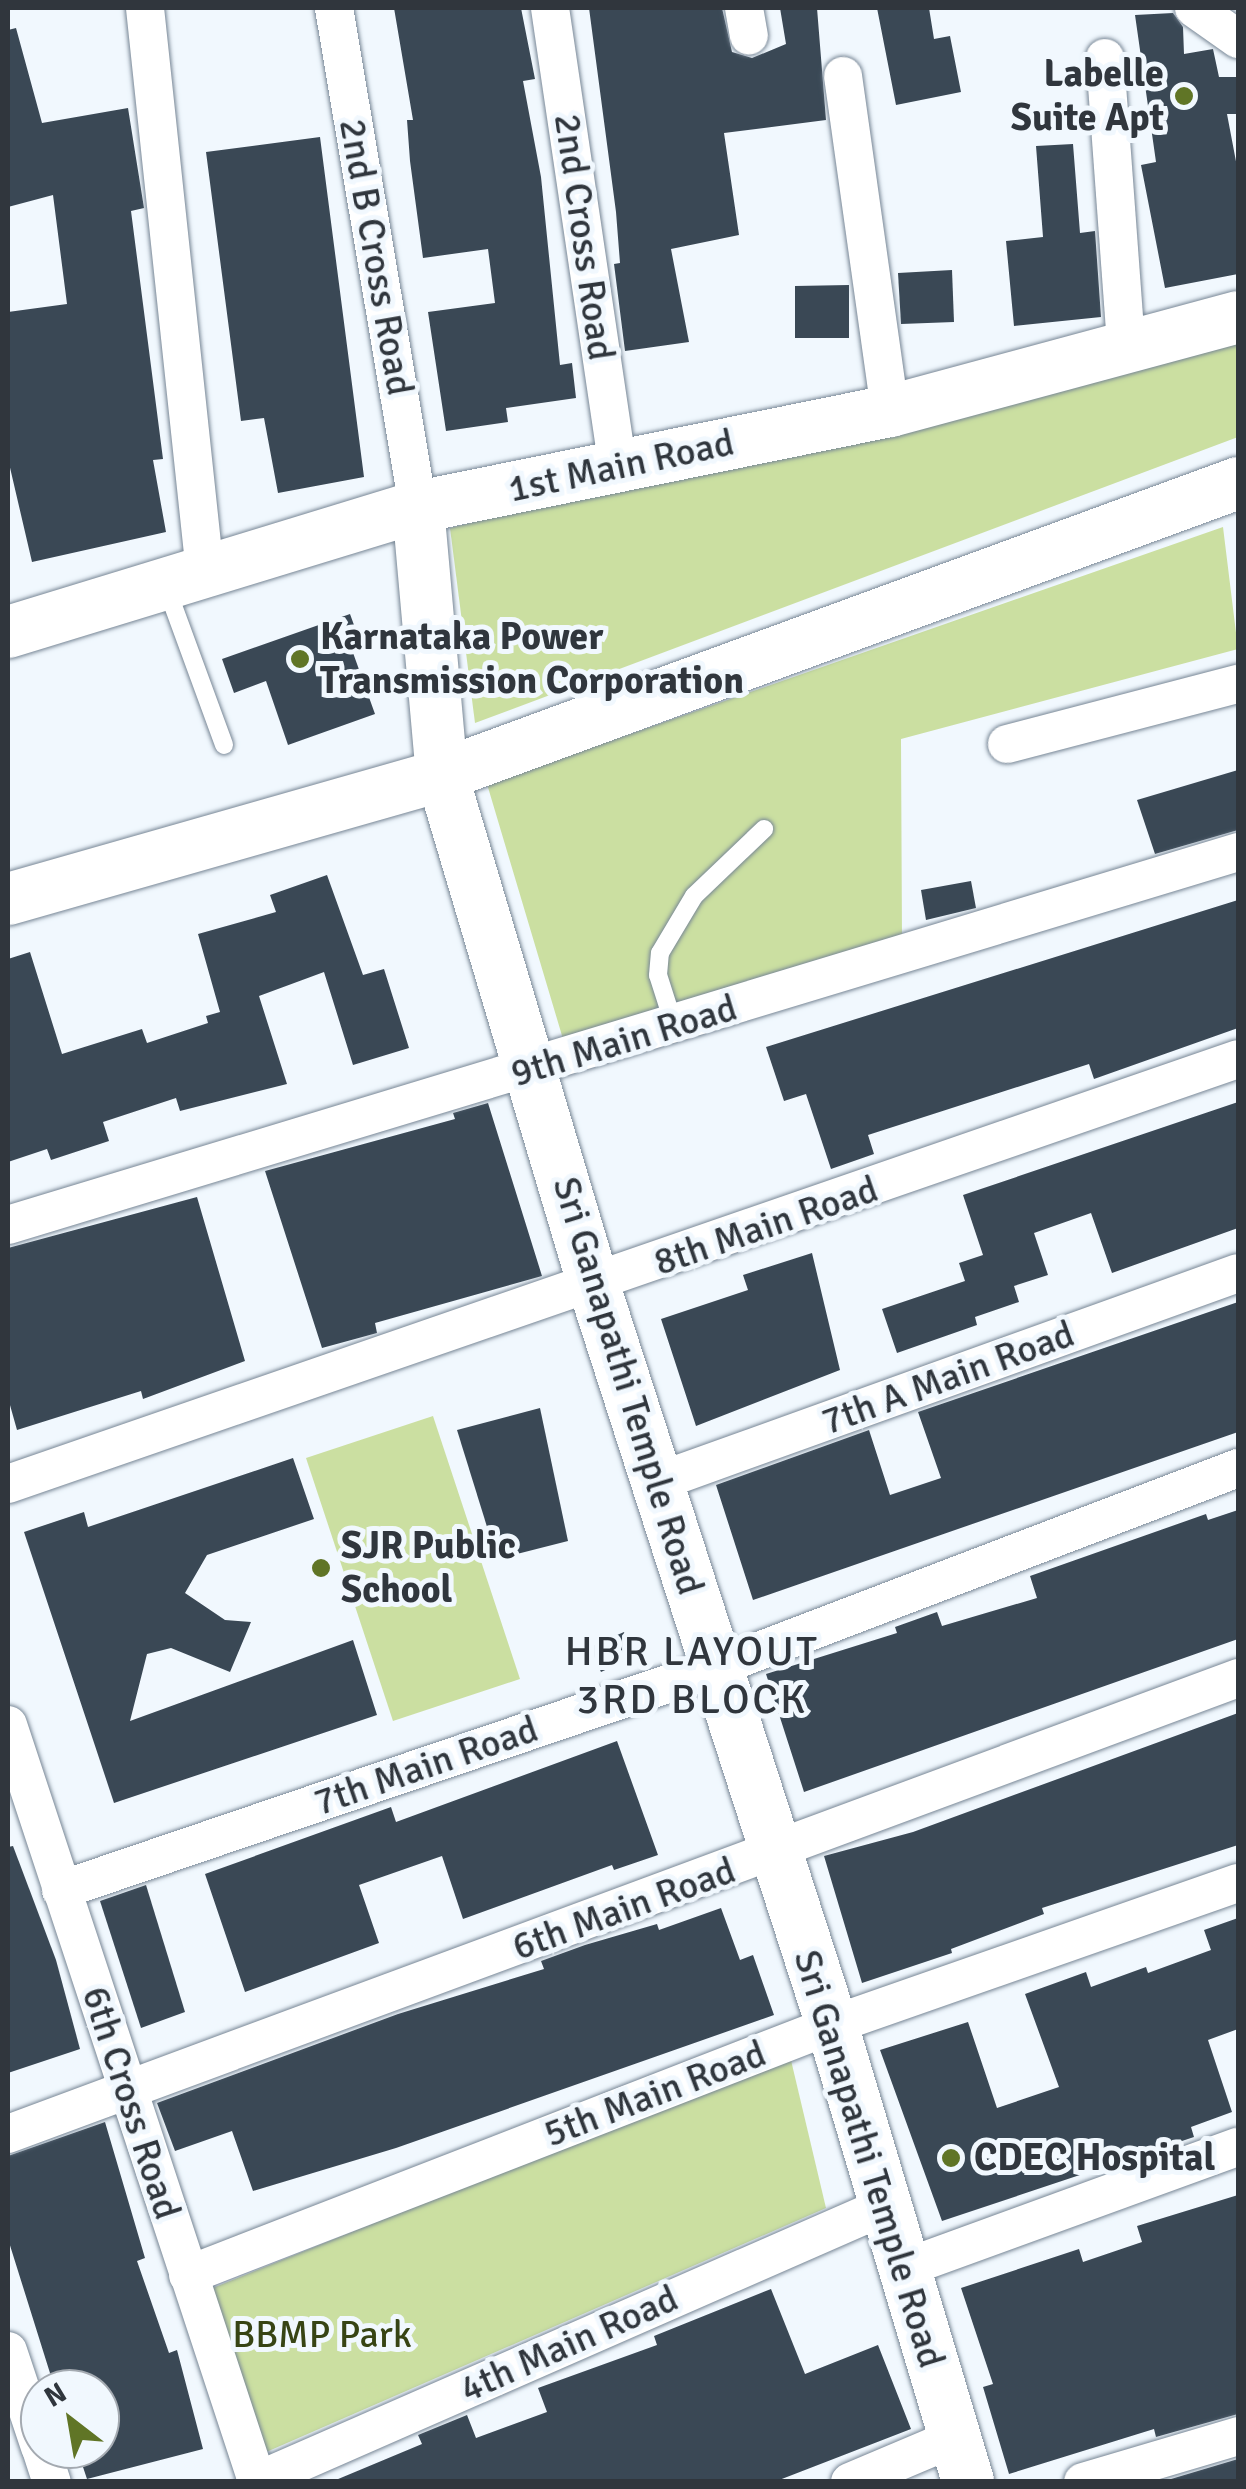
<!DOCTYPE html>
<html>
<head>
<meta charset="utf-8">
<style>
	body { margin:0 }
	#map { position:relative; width:1246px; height:2489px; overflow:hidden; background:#f1f8fe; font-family:Signika,sans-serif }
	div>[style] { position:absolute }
	.green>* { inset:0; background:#cbdfa1 }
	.building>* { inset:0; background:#3a4855 }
	.roads { filter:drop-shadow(0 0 2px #778695) drop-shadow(0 0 2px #778695) }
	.lane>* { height:18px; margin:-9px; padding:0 9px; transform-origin:9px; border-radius:9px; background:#fff }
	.street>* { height:38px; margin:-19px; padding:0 19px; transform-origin:19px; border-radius:19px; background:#fff }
	.secondary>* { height:52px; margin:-26px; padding:0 26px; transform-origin:26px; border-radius:26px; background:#fff }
	.dots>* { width:28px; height:28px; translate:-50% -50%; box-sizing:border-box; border:5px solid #f1f8fe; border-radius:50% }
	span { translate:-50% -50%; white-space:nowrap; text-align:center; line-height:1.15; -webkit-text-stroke:10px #f1f8fe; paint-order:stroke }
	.poi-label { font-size:38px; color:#30363d; font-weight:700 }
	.right { translate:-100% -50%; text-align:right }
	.left { translate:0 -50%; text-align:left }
	.street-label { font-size:38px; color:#30363d }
	.park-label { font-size:38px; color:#374414 }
	.quarter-label { font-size:42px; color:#30363d; letter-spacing:2.5px }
	.frame { position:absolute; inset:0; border:10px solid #30363d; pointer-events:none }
	.north { position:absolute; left:20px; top:2369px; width:100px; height:100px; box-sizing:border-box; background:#f1f8fe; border:2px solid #a4aab1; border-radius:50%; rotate:329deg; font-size:28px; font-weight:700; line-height:40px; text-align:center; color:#30363d }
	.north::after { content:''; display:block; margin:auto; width:35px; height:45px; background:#607526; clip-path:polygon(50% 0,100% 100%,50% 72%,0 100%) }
</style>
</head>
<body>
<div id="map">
	<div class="green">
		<div style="clip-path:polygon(1238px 332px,1238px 437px,475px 723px,450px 528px)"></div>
		<div style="clip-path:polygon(1223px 527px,1238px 649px,901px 739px,902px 938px,563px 1039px,487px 784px)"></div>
		<div style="clip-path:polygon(433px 1416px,520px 1679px,393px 1721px,306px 1458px)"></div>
		<div style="clip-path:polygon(790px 2056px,826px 2208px,264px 2453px,210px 2289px)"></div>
	</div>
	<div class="building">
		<div style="clip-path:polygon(394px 8px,521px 8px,535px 79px,523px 81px,541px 177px,560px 365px,572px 363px,576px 398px,506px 408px,508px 422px,446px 431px,428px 312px,495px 303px,488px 249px,423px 258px,410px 161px,407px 120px,413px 120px)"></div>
		<div style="clip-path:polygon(589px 8px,722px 8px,732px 52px,752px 58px,786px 44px,780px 8px,817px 8px,826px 120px,724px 133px,739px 235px,671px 249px,689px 342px,625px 351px,614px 264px,620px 263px,616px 212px)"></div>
		<div style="clip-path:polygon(877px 8px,929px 8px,934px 39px,950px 36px,961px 92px,896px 105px)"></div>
		<div style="clip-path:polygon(1173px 13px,1183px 27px,1184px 54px,1213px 49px,1219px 77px,1238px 77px,1238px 114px,1227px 114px,1238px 172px,1238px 274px,1165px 288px,1141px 165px,1156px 162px,1135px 15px)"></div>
		<div style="clip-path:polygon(16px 28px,42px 123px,128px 108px,144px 208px,131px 211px,163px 459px,153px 460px,166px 532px,32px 562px,8px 459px,8px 312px,67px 304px,53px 195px,8px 207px,8px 30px)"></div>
		<div style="clip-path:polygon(320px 137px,364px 477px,278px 493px,264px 418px,241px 421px,206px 152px)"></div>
		<div style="clip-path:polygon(1073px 144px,1080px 233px,1095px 231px,1101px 317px,1014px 326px,1006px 241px,1043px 237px,1036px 146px)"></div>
		<div style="clip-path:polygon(952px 270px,954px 322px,901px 324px,898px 273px)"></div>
		<div style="clip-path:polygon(849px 285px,849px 338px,795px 338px,795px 286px)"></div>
		<div style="clip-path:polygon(350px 614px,362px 647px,352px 650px,375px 714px,288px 745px,266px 681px,234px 693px,222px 659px)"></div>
		<div style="clip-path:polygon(1238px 770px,1238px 830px,1155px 854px,1137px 800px)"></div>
		<div style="clip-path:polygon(327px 875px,363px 975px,384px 969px,409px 1048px,353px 1065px,324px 972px,259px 996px,287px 1084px,180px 1111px,176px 1098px,103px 1122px,109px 1141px,51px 1160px,47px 1149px,8px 1162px,8px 959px,30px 952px,62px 1054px,142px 1029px,147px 1043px,208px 1023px,206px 1016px,220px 1012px,198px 934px,276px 912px,270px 895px)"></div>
		<div style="clip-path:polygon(971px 881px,976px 908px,926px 920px,921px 890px)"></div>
		<div style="clip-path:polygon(1238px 900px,1238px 1028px,1094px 1079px,1089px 1064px,868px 1135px,874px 1154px,831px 1169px,806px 1094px,784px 1101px,766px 1047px)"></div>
		<div style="clip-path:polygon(1238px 1102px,1238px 1228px,1112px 1273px,1091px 1213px,1034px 1233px,1048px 1275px,1014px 1286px,1019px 1302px,975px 1317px,977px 1325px,897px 1353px,882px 1309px,965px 1281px,959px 1263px,983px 1255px,963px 1195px)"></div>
		<div style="clip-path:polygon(488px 1103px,542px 1276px,375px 1323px,377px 1333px,322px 1348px,265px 1171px,455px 1119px,453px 1113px)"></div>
		<div style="clip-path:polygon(197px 1197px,245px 1361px,143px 1399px,141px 1391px,17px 1430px,8px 1398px,8px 1248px)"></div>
		<div style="clip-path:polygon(812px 1253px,840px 1370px,696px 1426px,661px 1319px,748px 1290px,743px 1275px)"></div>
		<div style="clip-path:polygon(1238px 1302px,1238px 1432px,753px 1600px,716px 1485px,869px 1430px,890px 1495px,941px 1478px,918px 1412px)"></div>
		<div style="clip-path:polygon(540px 1408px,568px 1541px,497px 1559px,457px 1430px)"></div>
		<div style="clip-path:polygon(293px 1458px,314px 1519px,207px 1555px,185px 1593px,225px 1620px,251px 1622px,230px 1672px,171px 1648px,147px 1654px,130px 1721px,353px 1640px,377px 1715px,114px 1803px,24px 1532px,84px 1512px,88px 1527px)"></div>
		<div style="clip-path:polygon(1238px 1510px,1238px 1639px,804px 1792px,766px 1674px,897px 1633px,895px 1627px,937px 1612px,942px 1626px,1037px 1598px,1030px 1576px,1206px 1514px,1208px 1520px)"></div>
		<div style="clip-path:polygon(624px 1632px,635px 1656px,601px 1672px,590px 1647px)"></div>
		<div style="clip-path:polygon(1238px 1713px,1238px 1845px,1042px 1908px,1044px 1914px,951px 1949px,952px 1953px,862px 1983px,824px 1856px,913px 1832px)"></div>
		<div style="clip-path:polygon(617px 1741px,658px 1855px,614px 1870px,612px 1865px,463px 1919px,442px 1856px,359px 1885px,379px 1943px,245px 1992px,205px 1874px,391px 1807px,396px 1822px)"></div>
		<div style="clip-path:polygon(13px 1846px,56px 1960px,80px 2049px,8px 2073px,8px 1847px)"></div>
		<div style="clip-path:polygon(146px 1885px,185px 2012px,141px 2028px,100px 1901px)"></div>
		<div style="clip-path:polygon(721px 1908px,740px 1960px,753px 1955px,774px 2015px,396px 2148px,253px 2191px,232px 2131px,175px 2151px,157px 2103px,398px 2014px,544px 1969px,541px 1961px,585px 1945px,657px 1924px,659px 1930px)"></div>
		<div style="clip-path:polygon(1238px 1918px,1238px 2029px,1208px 2040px,1232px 2112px,1191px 2127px,1194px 2137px,942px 2221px,880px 2050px,968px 2022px,997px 2108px,1059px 2087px,1025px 1994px,1086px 1972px,1091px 1987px,1146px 1967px,1148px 1973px,1211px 1950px,1204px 1930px)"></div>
		<div style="clip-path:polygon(105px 2122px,145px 2258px,137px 2261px,169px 2353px,177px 2350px,203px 2449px,87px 2479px,77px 2449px,100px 2449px,100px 2389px,55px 2389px,8px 2239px,8px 2156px)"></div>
		<div style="clip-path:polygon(1238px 2195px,1238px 2414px,1156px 2437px,1154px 2429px,1009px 2474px,983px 2387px,993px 2384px,961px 2288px,1079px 2249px,1083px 2262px,1142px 2242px,1137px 2226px)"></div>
		<div style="clip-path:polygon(771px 2289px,805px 2374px,878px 2345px,911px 2429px,774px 2482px,331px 2482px,422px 2444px,418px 2435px,467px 2415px,476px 2438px,547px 2412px,538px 2388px,657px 2345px,654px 2336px)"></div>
		<div style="clip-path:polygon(1238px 2459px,1238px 2482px,1171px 2479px)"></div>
	</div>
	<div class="roads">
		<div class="lane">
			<div style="left:167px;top:589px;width:166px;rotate:69.9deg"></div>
			<div style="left:674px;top:1025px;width:52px;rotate:-107.7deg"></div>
			<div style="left:658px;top:975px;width:22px;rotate:-85deg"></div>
			<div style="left:660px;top:953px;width:66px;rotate:-59.2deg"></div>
			<div style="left:694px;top:896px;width:97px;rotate:-43.7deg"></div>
		</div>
		<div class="street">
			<div style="left:145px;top:8px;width:567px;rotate:83.93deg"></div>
			<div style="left:334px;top:8px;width:506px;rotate:80.44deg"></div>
			<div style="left:550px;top:8px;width:463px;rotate:81.6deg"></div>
			<div style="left:744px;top:8px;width:28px;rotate:80deg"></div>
			<div style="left:1194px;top:8px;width:54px;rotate:35.2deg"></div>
			<div style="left:1105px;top:58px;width:290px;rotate:85.8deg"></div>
			<div style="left:843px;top:76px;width:338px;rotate:82deg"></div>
			<div style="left:1007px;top:744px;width:239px;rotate:-14.6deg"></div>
			<div style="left:8px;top:1225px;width:1285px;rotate:-16.87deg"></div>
			<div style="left:657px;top:1482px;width:617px;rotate:-19.78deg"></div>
			<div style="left:8px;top:1484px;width:1301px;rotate:-19.06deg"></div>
			<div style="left:8px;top:1725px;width:796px;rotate:71.77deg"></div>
			<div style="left:61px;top:1890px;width:693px;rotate:-18.77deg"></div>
			<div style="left:717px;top:1667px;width:558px;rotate:-20.9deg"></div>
			<div style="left:8px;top:2134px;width:1312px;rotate:-20.34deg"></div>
			<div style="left:902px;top:2269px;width:357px;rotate:-20deg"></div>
			<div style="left:188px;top:2275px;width:691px;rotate:-21.22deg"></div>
			<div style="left:832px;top:2025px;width:430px;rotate:-19.3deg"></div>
			<div style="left:8px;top:2351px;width:101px;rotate:71.6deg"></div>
			<div style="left:41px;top:2449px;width:35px;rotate:72deg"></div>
			<div style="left:255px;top:2482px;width:686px;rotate:-23.65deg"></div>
			<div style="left:850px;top:2482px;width:113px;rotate:-22.9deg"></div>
			<div style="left:1083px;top:2482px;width:162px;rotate:-16.5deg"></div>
		</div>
		<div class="secondary">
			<div style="left:418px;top:507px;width:269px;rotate:84.9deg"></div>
			<div style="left:442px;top:775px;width:533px;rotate:73.43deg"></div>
			<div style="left:594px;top:1286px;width:776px;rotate:72.15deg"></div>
			<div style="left:832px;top:2025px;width:477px;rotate:73.4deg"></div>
			<div style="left:8px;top:632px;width:429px;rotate:-17deg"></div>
			<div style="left:418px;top:507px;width:482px;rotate:-11.5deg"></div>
			<div style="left:890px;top:411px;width:360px;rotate:-15.1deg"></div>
			<div style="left:8px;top:899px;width:451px;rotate:-15.9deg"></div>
			<div style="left:442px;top:775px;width:848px;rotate:-20.14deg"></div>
		</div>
	</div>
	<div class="dots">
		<div style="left:1184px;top:96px;background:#607526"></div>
		<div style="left:300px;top:659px;background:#607526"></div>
		<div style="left:321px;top:1568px;background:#607526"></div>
		<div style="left:951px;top:2158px;background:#607526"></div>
	</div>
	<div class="poi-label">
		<span class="right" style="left:1164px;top:96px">Labelle<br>Suite Apt</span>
		<span class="left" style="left:320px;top:659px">Karnataka Power<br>Transmission Corporation</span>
		<span class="left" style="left:341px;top:1568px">SJR Public<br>School</span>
		<span class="left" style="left:974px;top:2158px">CDEC Hospital</span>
	</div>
	<div class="street-label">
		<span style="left:584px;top:237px;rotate:82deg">2nd Cross Road</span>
		<span style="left:376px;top:257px;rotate:80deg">2nd B Cross Road</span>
		<span style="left:621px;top:466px;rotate:-12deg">1st Main Road</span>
		<span style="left:624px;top:1041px;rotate:-17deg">9th Main Road</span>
		<span style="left:766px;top:1226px;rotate:-19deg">8th Main Road</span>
		<span style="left:948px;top:1378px;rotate:-20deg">7th A Main Road</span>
		<span style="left:628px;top:1386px;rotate:73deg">Sri Ganapathi Temple Road</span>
		<span style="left:426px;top:1766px;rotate:-19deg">7th Main Road</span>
		<span style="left:624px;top:1909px;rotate:-20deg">6th Main Road</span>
		<span style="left:655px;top:2094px;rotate:-21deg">5th Main Road</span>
		<span style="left:131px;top:2103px;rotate:72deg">6th Cross Road</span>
		<span style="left:869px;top:2159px;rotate:73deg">Sri Ganapathi Temple Road</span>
		<span style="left:569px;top:2344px;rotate:-24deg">4th Main Road</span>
	</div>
	<div class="park-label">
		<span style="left:322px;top:2335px">BBMP Park</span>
	</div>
	<div class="quarter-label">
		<span style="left:692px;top:1676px">HBR LAYOUT<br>3RD BLOCK</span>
	</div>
	<div class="frame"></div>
	<div class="north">N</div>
</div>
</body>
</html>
